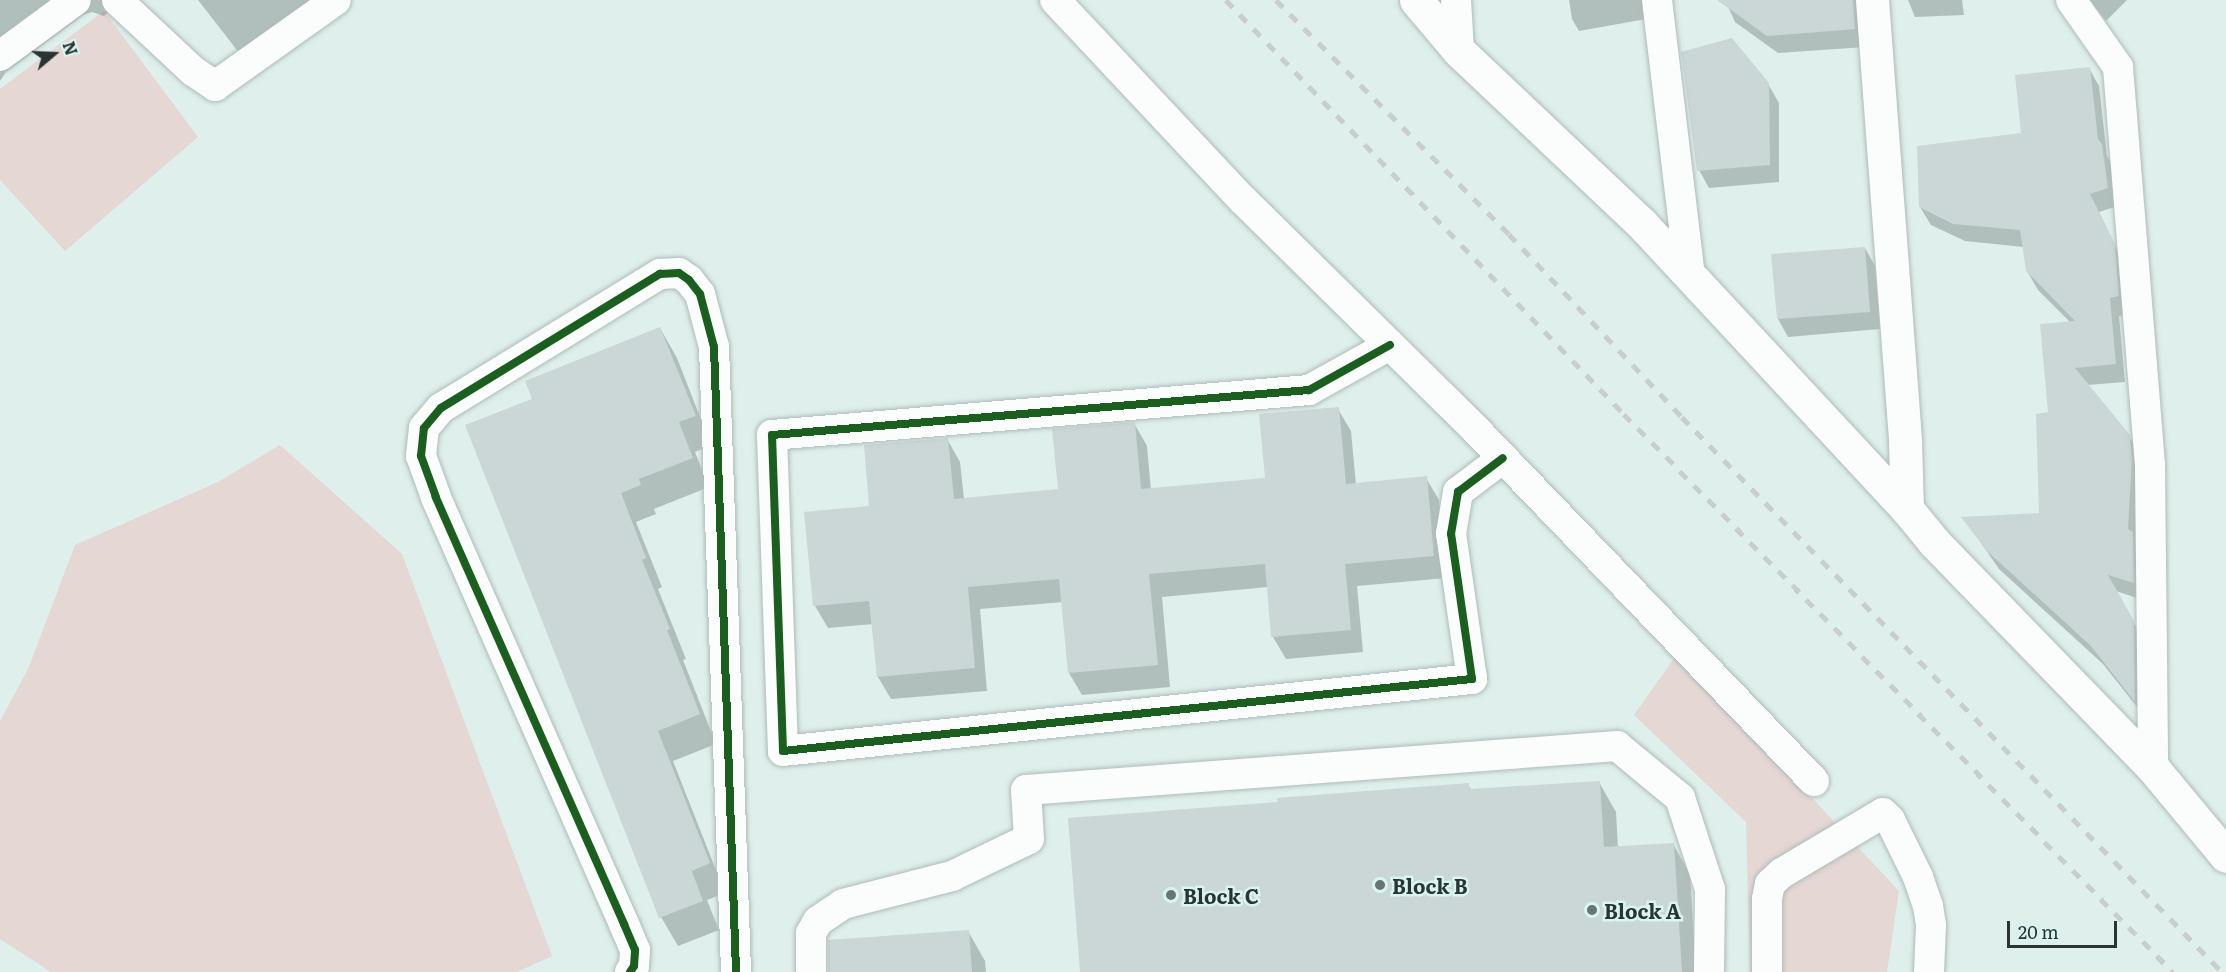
<!DOCTYPE html>
<html>
<head>
<meta charset="utf-8">
<style>
	body { margin:0 }
	#map { position:relative; width:2226px; height:972px; overflow:hidden; background:#deefec; font-family:Literata,serif }
	div>[style] { position:absolute }
	.green>* { inset:0; background:#e5d7d4 }
	.shadow>* { inset:0; background:#0003 }
	.building>* { inset:0; background:#cad7d6 }
	.roads { filter:drop-shadow(0 0 2px #afbbb9) drop-shadow(0 0 2px #afbbb9) }
	.minor>* { height:30px; margin:-15px; padding:0 15px; transform-origin:15px; border-radius:15px; background:#fafdfc }
	.tertiary>* { height:33px; margin:-16.5px; padding:0 16.5px; transform-origin:16.5px; border-radius:16.5px; background:#fafdfc }
	.rail>* { height:4.5px; margin-top:-2.25px; transform-origin:0; background:repeating-linear-gradient(90deg,#c8cdcd 0 10px,transparent 0 20px) }
	.cycleway>* { height:8px; margin:-4px; padding:0 4px; transform-origin:4px; border-radius:4px; background:#1b5e20 }
	.dots>* { width:16px; height:16px; translate:-50% -50%; box-sizing:border-box; border:3px solid #d8f5f1; border-radius:50% }
	span { translate:-50% -50%; white-space:nowrap; text-align:center; line-height:1.15; -webkit-text-stroke:5px #d8f5f1; paint-order:stroke }
	.poi-label { font-size:20px; color:#293433; font-weight:700 }
	.left { translate:0 -50%; text-align:left }
	.north { position:absolute; left:24px; top:24px; width:60px; height:60px; -webkit-text-stroke:4px #d8f5f1; paint-order:stroke; rotate:71deg; font-size:16px; font-weight:700; line-height:24px; text-align:center; color:#293433 }
	.north::after { content:''; display:block; margin:auto; width:21px; height:27px; background:#293433; clip-path:polygon(50% 0,100% 100%,50% 72%,0 100%) }
	.scale { position:absolute; left:2007px; top:921px; width:110px; height:27px; box-sizing:border-box; border:3px solid #293433; border-top:0; padding-left:8px; font-size:18px; line-height:21px; white-space:nowrap; color:#293433; -webkit-text-stroke:4px #d8f5f1; paint-order:stroke }
</style>
</head>
<body>
<div id="map">
	<div class="green">
		<div style="clip-path:polygon(104px 11px,198px 137px,65px 251px,0 180px,0 89px)"></div>
		<div style="clip-path:polygon(280px 445px,402px 554px,552px 956px,517px 972px,51px 972px,0 939px,0 721px,28px 669px,75px 545px,218px 482px)"></div>
		<div style="clip-path:polygon(1677px 654px,1899px 891px,1887px 972px,1750px 972px,1746px 822px,1634px 715px)"></div>
	</div>
	<div class="shadow">
		<div style="clip-path:polygon(0 0,124px 0,104px 16px,92px 12px,83px 15px,6px 72px,0 81px)"></div>
		<div style="clip-path:polygon(198px 0,310px 0,240px 54px)"></div>
		<div style="clip-path:polygon(1569px 0,1643px 0,1646px 19px,1579px 31px,1572px 19px)"></div>
		<div style="clip-path:polygon(1725px 0,1874px 0,1865px 47px,1778px 53px,1735px 22px)"></div>
		<div style="clip-path:polygon(1908px 0,1962px 0,1964px 15px,1915px 17px)"></div>
		<div style="clip-path:polygon(2090px 0,2127px 0,2106px 21px)"></div>
		<div style="clip-path:polygon(2089px 68px,2099px 86px,2107px 156px,2112px 164px,2118px 206px,2099px 212px,2124px 264px,2129px 314px,2119px 316px,2125px 382px,2087px 385px,2129px 436px,2140px 455px,2143px 600px,2116px 591px,2144px 641px,2145px 717px,2103px 664px,1999px 569px,1964px 518px,2040px 515px,2050px 413px,2071px 323px,2038px 290px,2027px 271px,2024px 247px,1965px 241px,1931px 225px,1920px 207px,2023px 135px)"></div>
		<div style="clip-path:polygon(1768px 84px,1779px 103px,1779px 182px,1709px 188px,1699px 170px)"></div>
		<div style="clip-path:polygon(1865px 248px,1875px 266px,1880px 329px,1788px 337px,1778px 319px)"></div>
		<div style="clip-path:polygon(660px 328px,677px 358px,711px 445px,695px 452px,709px 487px,654px 509px,656px 514px,636px 522px,662px 587px,658px 589px,686px 659px,683px 660px,716px 744px,673px 761px,725px 893px,707px 900px,719px 930px,678px 946px,661px 917px,534px 399px)"></div>
		<div style="clip-path:polygon(1338px 409px,1351px 431px,1356px 485px,1426px 478px,1439px 500px,1446px 578px,1357px 586px,1363px 652px,1286px 659px,1273px 637px,1268px 587px,1162px 597px,1170px 687px,1082px 695px,1069px 673px,1063px 602px,980px 609px,987px 691px,891px 699px,878px 677px,873px 624px,828px 628px,815px 606px,871px 507px,947px 439px,960px 462px,964px 499px,1060px 490px,1134px 423px,1147px 446px,1151px 490px,1266px 479px)"></div>
		<div style="clip-path:polygon(1599px 782px,1616px 812px,1618px 848px,1673px 844px,1690px 874px,1696px 972px,1082px 972px,1279px 804px,1468px 785px,1472px 791px)"></div>
		<div style="clip-path:polygon(968px 931px,985px 961px,986px 972px,830px 972px)"></div>
	</div>
	<div class="building">
		<div style="clip-path:polygon(1717px 0,1853px 0,1855px 29px,1767px 36px)"></div>
		<div style="clip-path:polygon(1732px 38px,1769px 83px,1770px 165px,1697px 171px,1681px 52px)"></div>
		<div style="clip-path:polygon(2090px 67px,2098px 139px,2102px 144px,2108px 188px,2090px 194px,2115px 244px,2119px 296px,2110px 298px,2116px 364px,2075px 368px,2130px 435px,2132px 461px,2128px 529px,2133px 532px,2134px 583px,2108px 575px,2134px 621px,2135px 702px,2091px 646px,1987px 551px,1961px 517px,2039px 513px,2036px 414px,2048px 412px,2040px 324px,2075px 321px,2026px 271px,2020px 230px,1953px 224px,1919px 207px,1917px 146px,2021px 133px,2015px 75px)"></div>
		<div style="clip-path:polygon(1865px 247px,1870px 312px,1777px 319px,1771px 254px)"></div>
		<div style="clip-path:polygon(660px 327px,696px 416px,679px 422px,693px 458px,639px 479px,641px 485px,621px 493px,646px 558px,642px 560px,670px 629px,667px 630px,700px 714px,658px 731px,710px 863px,692px 871px,703px 901px,659px 918px,465px 425px,532px 399px,525px 381px)"></div>
		<div style="clip-path:polygon(1339px 407px,1346px 484px,1427px 476px,1434px 556px,1345px 564px,1351px 630px,1271px 637px,1265px 564px,1149px 574px,1158px 665px,1068px 673px,1059px 579px,968px 587px,975px 668px,877px 677px,869px 601px,813px 606px,804px 512px,869px 506px,864px 445px,948px 438px,954px 499px,1058px 489px,1052px 429px,1135px 422px,1141px 489px,1265px 478px,1259px 414px)"></div>
		<div style="clip-path:polygon(1600px 781px,1604px 847px,1674px 843px,1682px 972px,1080px 972px,1068px 818px,1278px 802px,1277px 798px,1469px 783px,1469px 789px)"></div>
		<div style="clip-path:polygon(969px 930px,972px 972px,828px 972px,828px 940px)"></div>
	</div>
	<div class="roads">
		<div class="minor">
			<div style="left:117px;top:0;width:104px;rotate:43.1deg"></div>
			<div style="left:193px;top:71px;width:27px;rotate:34deg"></div>
			<div style="left:215px;top:86px;width:148px;rotate:-35.4deg"></div>
			<div style="left:1055px;top:0;width:274px;rotate:46.8deg"></div>
			<div style="left:1243px;top:200px;width:329px;rotate:44.6deg"></div>
			<div style="left:1477px;top:431px;width:486px;rotate:46.1deg"></div>
			<div style="left:1456px;top:0;width:51px;rotate:86.6deg"></div>
			<div style="left:1657px;top:0;width:278px;rotate:83.2deg"></div>
			<div style="left:2071px;top:0;width:82px;rotate:55deg"></div>
			<div style="left:2118px;top:67px;width:399px;rotate:85.4deg"></div>
			<div style="left:2150px;top:465px;width:303px;rotate:89.4deg"></div>
			<div style="left:0;top:56px;width:94px;rotate:-36.4deg"></div>
			<div style="left:1390px;top:345px;width:93px;rotate:150.9deg"></div>
			<div style="left:1309px;top:390px;width:539px;rotate:175.21deg"></div>
			<div style="left:772px;top:435px;width:316px;rotate:88deg"></div>
			<div style="left:783px;top:751px;width:693px;rotate:-5.97deg"></div>
			<div style="left:1472px;top:679px;width:147px;rotate:-98.2deg"></div>
			<div style="left:1451px;top:534px;width:43px;rotate:-80.5deg"></div>
			<div style="left:1458px;top:492px;width:56px;rotate:-37.1deg"></div>
			<div style="left:630px;top:972px;width:7px;rotate:-56deg"></div>
			<div style="left:634px;top:966px;width:16px;rotate:-86deg"></div>
			<div style="left:635px;top:950px;width:28px;rotate:-113deg"></div>
			<div style="left:624px;top:924px;width:467px;rotate:-113.8deg"></div>
			<div style="left:436px;top:497px;width:44px;rotate:-110.1deg"></div>
			<div style="left:421px;top:456px;width:28px;rotate:-84deg"></div>
			<div style="left:424px;top:428px;width:26px;rotate:-50deg"></div>
			<div style="left:441px;top:408px;width:257px;rotate:-31.5deg"></div>
			<div style="left:660px;top:274px;width:19px;rotate:-3deg"></div>
			<div style="left:679px;top:273px;width:12px;rotate:35deg"></div>
			<div style="left:689px;top:280px;width:18px;rotate:52deg"></div>
			<div style="left:700px;top:294px;width:55px;rotate:75.2deg"></div>
			<div style="left:714px;top:347px;width:625px;rotate:87.98deg"></div>
			<div style="left:811px;top:972px;width:39px;rotate:-90deg"></div>
			<div style="left:811px;top:933px;width:14px;rotate:-60deg"></div>
			<div style="left:818px;top:921px;width:30px;rotate:-34deg"></div>
			<div style="left:843px;top:904px;width:113px;rotate:-14.4deg"></div>
			<div style="left:952px;top:876px;width:85px;rotate:-25.7deg"></div>
			<div style="left:1029px;top:839px;width:49px;rotate:-93.5deg"></div>
			<div style="left:1026px;top:790px;width:593px;rotate:-4.26deg"></div>
			<div style="left:1617px;top:746px;width:82px;rotate:39.5deg"></div>
			<div style="left:1680px;top:798px;width:96px;rotate:71.8deg"></div>
			<div style="left:1710px;top:889px;width:83px;rotate:90.7deg"></div>
			<div style="left:1767px;top:972px;width:73px;rotate:-90deg"></div>
			<div style="left:1767px;top:899px;width:15px;rotate:-79deg"></div>
			<div style="left:1770px;top:884px;width:16px;rotate:-43deg"></div>
			<div style="left:1782px;top:873px;width:117px;rotate:-30.7deg"></div>
			<div style="left:1883px;top:813px;width:10px;rotate:45deg"></div>
			<div style="left:1890px;top:820px;width:64px;rotate:63.8deg"></div>
			<div style="left:1918px;top:877px;width:31px;rotate:71deg"></div>
			<div style="left:1928px;top:906px;width:20px;rotate:81deg"></div>
			<div style="left:1931px;top:926px;width:46px;rotate:92.5deg"></div>
		</div>
		<div class="tertiary">
			<div style="left:1416px;top:0;width:67px;rotate:49.9deg"></div>
			<div style="left:1459px;top:51px;width:252px;rotate:43.4deg"></div>
			<div style="left:1642px;top:224px;width:389px;rotate:47.1deg"></div>
			<div style="left:1872px;top:0;width:443px;rotate:85.7deg"></div>
			<div style="left:1905px;top:442px;width:67px;rotate:88.3deg"></div>
			<div style="left:1907px;top:509px;width:43px;rotate:50.7deg"></div>
			<div style="left:1934px;top:542px;width:315px;rotate:45.9deg"></div>
			<div style="left:2153px;top:768px;width:114px;rotate:50.3deg"></div>
		</div>
	</div>
	<div class="rail">
		<div style="left:1226px;top:0;width:574px;rotate:46.13deg"></div>
		<div style="left:1624px;top:414px;width:783px;rotate:45.47deg"></div>
		<div style="left:1276px;top:0;width:330px;rotate:45.1deg"></div>
		<div style="left:1509px;top:234px;width:252px;rotate:46.6deg"></div>
		<div style="left:1682px;top:417px;width:774px;rotate:45.78deg"></div>
	</div>
	<div class="cycleway">
		<div style="left:1390px;top:345px;width:93px;rotate:150.9deg"></div>
		<div style="left:1309px;top:390px;width:539px;rotate:175.21deg"></div>
		<div style="left:772px;top:435px;width:316px;rotate:88deg"></div>
		<div style="left:783px;top:751px;width:693px;rotate:-5.97deg"></div>
		<div style="left:1472px;top:679px;width:147px;rotate:-98.2deg"></div>
		<div style="left:1451px;top:534px;width:43px;rotate:-80.5deg"></div>
		<div style="left:1458px;top:492px;width:56px;rotate:-37.1deg"></div>
		<div style="left:630px;top:972px;width:7px;rotate:-56deg"></div>
		<div style="left:634px;top:966px;width:16px;rotate:-86deg"></div>
		<div style="left:635px;top:950px;width:28px;rotate:-113deg"></div>
		<div style="left:624px;top:924px;width:467px;rotate:-113.8deg"></div>
		<div style="left:436px;top:497px;width:44px;rotate:-110.1deg"></div>
		<div style="left:421px;top:456px;width:28px;rotate:-84deg"></div>
		<div style="left:424px;top:428px;width:26px;rotate:-50deg"></div>
		<div style="left:441px;top:408px;width:257px;rotate:-31.5deg"></div>
		<div style="left:660px;top:274px;width:19px;rotate:-3deg"></div>
		<div style="left:679px;top:273px;width:12px;rotate:35deg"></div>
		<div style="left:689px;top:280px;width:18px;rotate:52deg"></div>
		<div style="left:700px;top:294px;width:55px;rotate:75.2deg"></div>
		<div style="left:714px;top:347px;width:625px;rotate:87.98deg"></div>
	</div>
	<div class="dots">
		<div style="left:1380px;top:885px;background:#687574"></div>
		<div style="left:1171px;top:895px;background:#687574"></div>
		<div style="left:1592px;top:910px;background:#687574"></div>
	</div>
	<div class="poi-label">
		<span class="left" style="left:1392px;top:885px">Block B</span>
		<span class="left" style="left:1183px;top:895px">Block C</span>
		<span class="left" style="left:1604px;top:910px">Block A</span>
	</div>
	<div class="north">N</div>
	<div class="scale">20 m</div>
</div>
</body>
</html>
